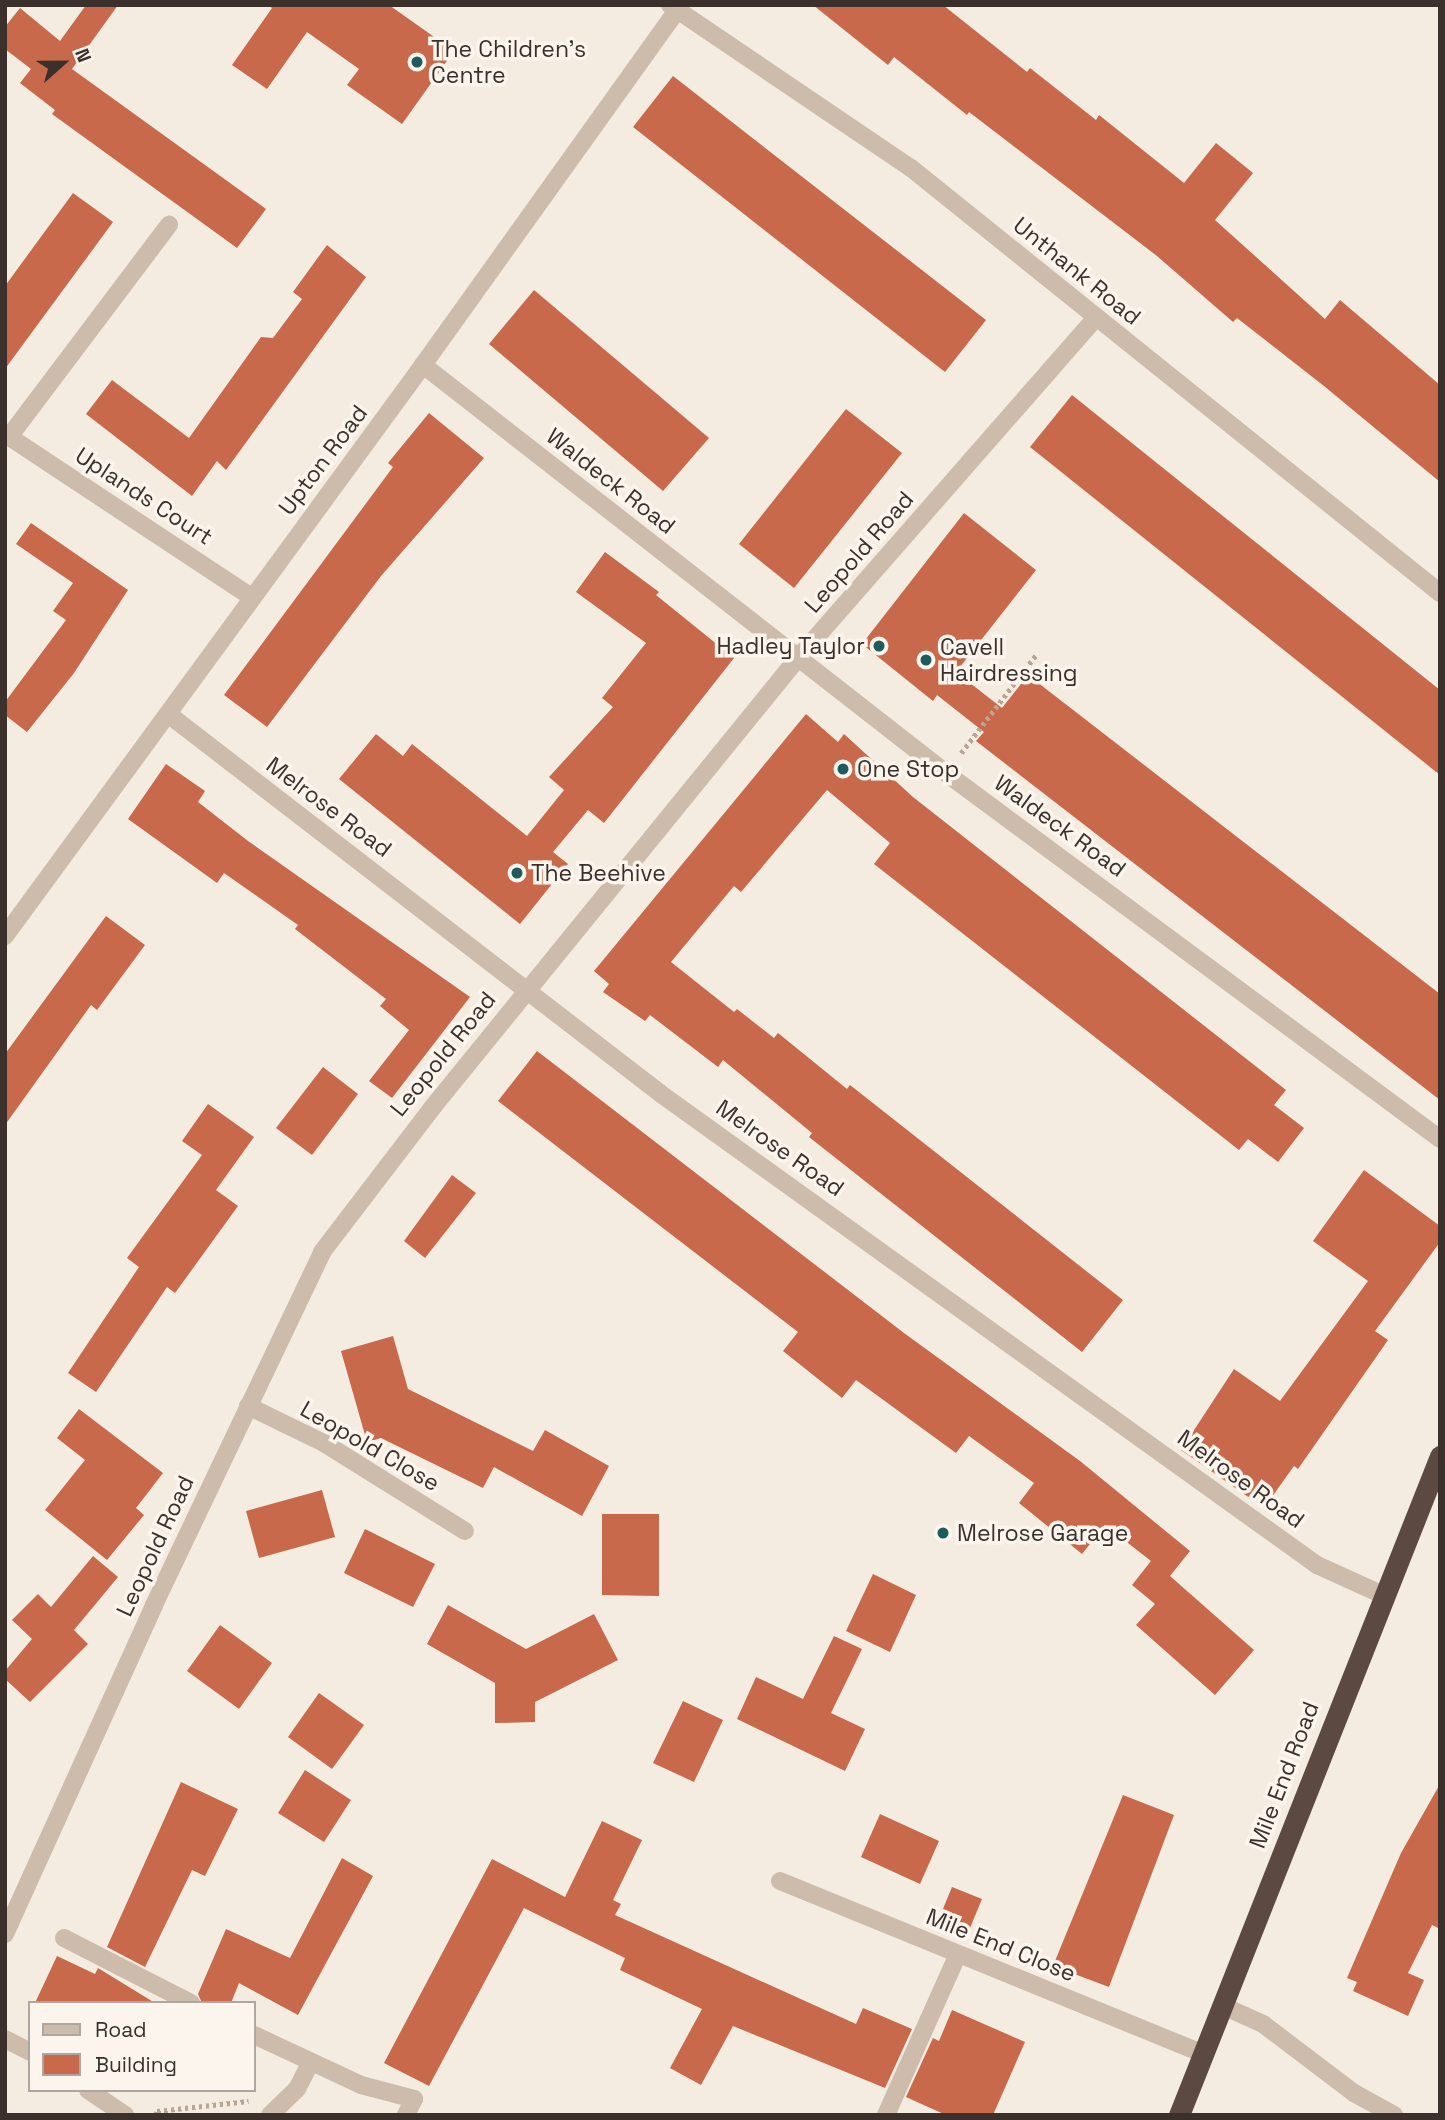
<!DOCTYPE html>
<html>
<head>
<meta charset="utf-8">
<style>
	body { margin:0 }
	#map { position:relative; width:1445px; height:2120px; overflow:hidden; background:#f4ebe1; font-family:"Space Grotesk",sans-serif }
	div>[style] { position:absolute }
	.building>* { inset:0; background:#c8694b }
	.path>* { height:4.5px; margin-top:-2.25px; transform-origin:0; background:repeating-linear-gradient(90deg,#b9a596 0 3.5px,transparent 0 7px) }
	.minor>* { height:18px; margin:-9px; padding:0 9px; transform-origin:9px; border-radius:9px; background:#cdbbac }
	.highway>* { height:21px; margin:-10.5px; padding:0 10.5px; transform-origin:10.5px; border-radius:10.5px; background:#5c4a42 }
	.dots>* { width:19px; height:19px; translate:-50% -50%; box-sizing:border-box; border:4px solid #fbf5ee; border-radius:50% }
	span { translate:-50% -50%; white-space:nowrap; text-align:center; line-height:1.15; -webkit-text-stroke:7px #fbf5ee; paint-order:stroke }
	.poi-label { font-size:23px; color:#3b302b }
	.left { translate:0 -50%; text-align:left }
	.right { translate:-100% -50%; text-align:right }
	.street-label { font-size:23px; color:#3b302b }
	.frame { position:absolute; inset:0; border:7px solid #3b302b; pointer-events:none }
	.legend { position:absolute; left:28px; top:2001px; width:228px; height:91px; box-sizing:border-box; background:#fbf5ee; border:2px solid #aea6a0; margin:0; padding:9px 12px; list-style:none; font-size:21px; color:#3b302b }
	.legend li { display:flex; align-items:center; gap:14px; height:35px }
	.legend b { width:35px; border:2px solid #aea6a0 }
	.north { position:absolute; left:28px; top:28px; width:70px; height:70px; -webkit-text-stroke:5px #fbf5ee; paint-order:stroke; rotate:69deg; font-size:19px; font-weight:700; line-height:28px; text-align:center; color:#3b302b }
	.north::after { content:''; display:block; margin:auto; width:24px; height:32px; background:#3b302b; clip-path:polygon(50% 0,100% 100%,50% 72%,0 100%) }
</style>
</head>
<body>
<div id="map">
	<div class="building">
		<div style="clip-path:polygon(86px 5px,118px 5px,72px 69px,266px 209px,237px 248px,52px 114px,55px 110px,20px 83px,31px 69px,5px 49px,5px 27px,20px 8px,60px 41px)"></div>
		<div style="clip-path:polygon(268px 5px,389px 5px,454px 51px,402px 124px,347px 85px,359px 69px,307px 32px,267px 89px,232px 65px,272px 8px)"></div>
		<div style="clip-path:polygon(813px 5px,943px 5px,1027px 72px,1030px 68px,1096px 120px,1099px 115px,1184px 183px,1216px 143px,1253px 173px,1215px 220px,1325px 319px,1340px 300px,1440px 385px,1440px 482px,1324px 386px,1237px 318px,1233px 322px,1157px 256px,969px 112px,967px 115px,894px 57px,888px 65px)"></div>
		<div style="clip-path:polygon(673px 76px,986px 320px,945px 372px,633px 127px)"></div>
		<div style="clip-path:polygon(73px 193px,113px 222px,5px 369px,5px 286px)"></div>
		<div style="clip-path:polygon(327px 245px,366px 277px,226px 470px,217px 461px,192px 496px,86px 414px,112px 380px,189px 438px,261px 337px,273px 338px,302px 299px,293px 292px)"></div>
		<div style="clip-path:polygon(534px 290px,709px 438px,663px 491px,489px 344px)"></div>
		<div style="clip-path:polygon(1072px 395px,1440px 690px,1440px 775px,1030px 447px)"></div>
		<div style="clip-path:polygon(846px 409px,902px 453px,794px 588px,739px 544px)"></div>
		<div style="clip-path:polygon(429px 413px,484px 458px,381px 576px,267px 727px,224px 695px,393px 467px,388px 463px)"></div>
		<div style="clip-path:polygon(964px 513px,1036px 570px,956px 672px,1002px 708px,1028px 675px,1440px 994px,1440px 1100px,976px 741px,984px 732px,937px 695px,933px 701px,862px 644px)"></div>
		<div style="clip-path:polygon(31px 523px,128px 590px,74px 673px,27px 732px,5px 715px,5px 702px,66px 620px,53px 611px,73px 583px,16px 544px)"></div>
		<div style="clip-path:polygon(605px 552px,659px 592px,656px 595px,734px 658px,604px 823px,588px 810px,553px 852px,568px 864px,520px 924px,339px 779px,376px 734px,403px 756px,412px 744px,527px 836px,564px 790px,549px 777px,613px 707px,602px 698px,646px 643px,576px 592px)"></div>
		<div style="clip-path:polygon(806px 714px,838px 742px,844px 734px,913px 797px,1286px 1090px,1274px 1105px,1304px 1128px,1278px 1162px,1248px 1139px,1239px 1150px,874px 864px,890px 843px,827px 790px,741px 892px,734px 886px,671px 962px,734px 1012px,737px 1009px,774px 1038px,778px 1033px,847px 1089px,850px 1085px,1123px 1300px,1082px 1352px,809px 1137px,812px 1133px,723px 1060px,718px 1067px,650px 1015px,645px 1021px,603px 992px,609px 984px,594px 971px)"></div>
		<div style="clip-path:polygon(166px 764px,205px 791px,198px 802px,248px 841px,470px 997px,392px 1098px,369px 1081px,409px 1030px,380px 1006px,386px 999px,295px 929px,298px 925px,224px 873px,217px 883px,128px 819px)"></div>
		<div style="clip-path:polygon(106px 916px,145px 945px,97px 1010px,91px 1005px,5px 1125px,5px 1054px)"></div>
		<div style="clip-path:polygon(537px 1051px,904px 1333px,1080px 1461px,1190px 1551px,1170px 1576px,1254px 1650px,1215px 1695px,1136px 1625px,1155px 1604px,1132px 1585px,1151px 1561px,1105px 1525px,1082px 1554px,1019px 1503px,1034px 1483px,969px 1436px,956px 1453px,856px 1380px,842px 1398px,783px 1351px,798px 1332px,498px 1101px)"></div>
		<div style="clip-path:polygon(323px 1067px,358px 1094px,312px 1155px,276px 1128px)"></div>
		<div style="clip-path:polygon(208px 1104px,254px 1137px,216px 1190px,238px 1206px,175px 1293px,167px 1287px,96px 1392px,68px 1373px,139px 1267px,127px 1258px,202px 1155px,182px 1141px)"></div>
		<div style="clip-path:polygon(1364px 1170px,1440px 1226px,1440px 1242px,1375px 1331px,1388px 1340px,1298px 1469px,1294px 1466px,1264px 1508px,1181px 1450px,1234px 1369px,1280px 1401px,1368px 1281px,1313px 1241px)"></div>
		<div style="clip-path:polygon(452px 1175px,476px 1193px,425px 1258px,404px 1241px)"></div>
		<div style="clip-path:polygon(393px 1336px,408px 1389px,533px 1451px,545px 1430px,609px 1466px,582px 1516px,494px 1467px,483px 1488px,381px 1438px,367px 1442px,341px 1351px)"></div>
		<div style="clip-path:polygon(79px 1409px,163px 1473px,136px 1508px,144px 1515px,107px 1560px,45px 1510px,85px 1460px,57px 1438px)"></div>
		<div style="clip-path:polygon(322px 1490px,335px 1537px,259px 1558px,246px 1511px)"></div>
		<div style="clip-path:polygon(602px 1514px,659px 1514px,659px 1596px,602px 1595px)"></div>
		<div style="clip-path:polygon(365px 1529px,435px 1564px,413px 1607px,344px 1573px)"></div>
		<div style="clip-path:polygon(93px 1556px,118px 1577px,74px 1630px,88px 1644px,30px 1702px,5px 1679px,5px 1671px,32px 1639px,12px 1620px,38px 1594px,51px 1607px)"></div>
		<div style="clip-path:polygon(873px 1574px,916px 1595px,890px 1652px,846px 1631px)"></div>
		<div style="clip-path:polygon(448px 1605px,526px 1649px,594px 1614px,618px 1660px,535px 1702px,535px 1722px,495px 1723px,495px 1683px,427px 1644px)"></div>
		<div style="clip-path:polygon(220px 1625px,272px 1663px,239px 1709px,187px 1671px)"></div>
		<div style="clip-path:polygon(834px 1636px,862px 1649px,831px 1713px,865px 1729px,845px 1771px,737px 1719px,756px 1677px,803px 1699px)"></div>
		<div style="clip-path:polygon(319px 1693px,364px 1725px,332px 1769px,288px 1737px)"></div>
		<div style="clip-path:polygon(683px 1701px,723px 1720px,694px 1782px,653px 1763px)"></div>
		<div style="clip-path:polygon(305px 1770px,351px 1800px,324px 1842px,278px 1813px)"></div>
		<div style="clip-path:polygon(181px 1782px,238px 1809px,205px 1876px,192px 1870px,145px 1967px,107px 1947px)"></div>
		<div style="clip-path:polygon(1440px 1784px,1440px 1929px,1432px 1925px,1408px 1973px,1424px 1980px,1408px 2016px,1353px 1991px,1357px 1982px,1347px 1978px,1401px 1853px)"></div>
		<div style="clip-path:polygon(1123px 1795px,1174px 1815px,1109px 1987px,1053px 1966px)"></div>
		<div style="clip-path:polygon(880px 1814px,939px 1841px,920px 1884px,861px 1857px)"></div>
		<div style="clip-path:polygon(602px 1821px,642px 1840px,613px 1900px,621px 1904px,615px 1915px,856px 2024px,863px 2008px,912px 2029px,885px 2088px,733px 2026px,701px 2085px,670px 2068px,702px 2009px,620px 1970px,625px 1958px,524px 1908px,429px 2086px,384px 2063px,492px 1859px,565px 1897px)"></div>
		<div style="clip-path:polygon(342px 1858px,373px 1876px,298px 2015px,239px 1983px,231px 2003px,202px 2003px,198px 1994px,226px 1929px,290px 1958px)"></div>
		<div style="clip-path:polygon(952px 1887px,982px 1899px,970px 1928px,940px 1916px)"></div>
		<div style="clip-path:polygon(57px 1956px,95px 1974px,98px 1968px,155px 2003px,35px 2003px)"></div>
		<div style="clip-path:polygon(952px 2010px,1025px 2042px,993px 2115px,946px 2115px,906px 2097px,933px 2038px,939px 2041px)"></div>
	</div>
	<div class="path">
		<div style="left:961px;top:753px;width:123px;rotate:-52.6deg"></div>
		<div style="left:155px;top:2115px;width:4px;rotate:-63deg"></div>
		<div style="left:157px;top:2111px;width:92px;rotate:-6.3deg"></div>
	</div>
	<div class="minor">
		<div style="left:670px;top:5px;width:291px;rotate:34.1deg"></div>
		<div style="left:911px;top:168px;width:679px;rotate:38.78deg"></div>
		<div style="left:423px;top:365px;width:663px;rotate:37.96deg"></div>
		<div style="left:946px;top:773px;width:615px;rotate:36.53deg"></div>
		<div style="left:5px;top:434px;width:295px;rotate:33.5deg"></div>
		<div style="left:9px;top:437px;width:266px;rotate:-53deg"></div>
		<div style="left:168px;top:714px;width:622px;rotate:37.62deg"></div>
		<div style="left:661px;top:1094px;width:808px;rotate:35.68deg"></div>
		<div style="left:1317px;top:1565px;width:72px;rotate:24.4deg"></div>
		<div style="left:5px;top:936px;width:708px;rotate:-53.79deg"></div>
		<div style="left:423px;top:365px;width:437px;rotate:-54.4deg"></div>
		<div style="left:248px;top:1406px;width:85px;rotate:26deg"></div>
		<div style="left:324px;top:1443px;width:166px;rotate:32deg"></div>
		<div style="left:780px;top:1881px;width:457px;rotate:22.2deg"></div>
		<div style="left:5px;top:1934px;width:361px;rotate:-65.6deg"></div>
		<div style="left:154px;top:1605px;width:391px;rotate:-64.5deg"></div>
		<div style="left:322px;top:1252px;width:181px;rotate:-52.6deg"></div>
		<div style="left:432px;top:1108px;width:580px;rotate:-50.88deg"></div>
		<div style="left:798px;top:658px;width:452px;rotate:-48.8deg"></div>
		<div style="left:64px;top:1938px;width:143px;rotate:27.1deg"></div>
		<div style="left:1223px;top:2006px;width:44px;rotate:24.2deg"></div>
		<div style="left:1263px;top:2024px;width:114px;rotate:37.2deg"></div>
		<div style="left:1354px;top:2093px;width:46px;rotate:28.8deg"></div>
		<div style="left:254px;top:2035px;width:118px;rotate:25deg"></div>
		<div style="left:361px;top:2085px;width:55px;rotate:14.8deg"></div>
		<div style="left:414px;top:2099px;width:18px;rotate:117deg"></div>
		<div style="left:5px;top:2039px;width:28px;rotate:27deg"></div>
		<div style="left:88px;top:2090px;width:45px;rotate:34deg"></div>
		<div style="left:270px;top:2115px;width:37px;rotate:-44deg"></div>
		<div style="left:297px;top:2089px;width:29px;rotate:-63deg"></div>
		<div style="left:886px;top:2115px;width:174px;rotate:-65.9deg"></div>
	</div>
	<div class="highway">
		<div style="left:1179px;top:2115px;width:709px;rotate:-68.39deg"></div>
	</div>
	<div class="dots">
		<div style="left:417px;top:62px;background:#1f5a5e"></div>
		<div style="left:879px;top:646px;background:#1f5a5e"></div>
		<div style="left:926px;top:660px;background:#1f5a5e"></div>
		<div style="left:843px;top:769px;background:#1f5a5e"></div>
		<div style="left:517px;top:873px;background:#1f5a5e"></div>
		<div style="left:943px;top:1533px;background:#1f5a5e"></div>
	</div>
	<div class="poi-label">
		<span class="left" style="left:431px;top:62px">The Children's<br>Centre</span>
		<span class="right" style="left:865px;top:646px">Hadley Taylor</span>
		<span class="left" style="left:940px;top:660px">Cavell<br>Hairdressing</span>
		<span class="left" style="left:857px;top:769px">One Stop</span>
		<span class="left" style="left:531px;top:873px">The Beehive</span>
		<span class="left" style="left:957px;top:1533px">Melrose Garage</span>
	</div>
	<div class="street-label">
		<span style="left:1077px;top:271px;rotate:39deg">Unthank Road</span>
		<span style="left:323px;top:460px;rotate:-53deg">Upton Road</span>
		<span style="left:611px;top:481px;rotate:38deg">Waldeck Road</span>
		<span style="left:144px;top:496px;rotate:33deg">Uplands Court</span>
		<span style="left:859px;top:552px;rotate:-49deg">Leopold Road</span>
		<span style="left:329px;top:807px;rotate:37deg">Melrose Road</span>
		<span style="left:1060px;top:826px;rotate:36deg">Waldeck Road</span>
		<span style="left:443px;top:1054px;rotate:-51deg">Leopold Road</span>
		<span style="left:780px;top:1148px;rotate:35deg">Melrose Road</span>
		<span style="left:370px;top:1446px;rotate:30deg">Leopold Close</span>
		<span style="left:1241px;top:1479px;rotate:36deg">Melrose Road</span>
		<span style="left:155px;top:1546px;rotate:-65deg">Leopold Road</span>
		<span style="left:1284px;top:1775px;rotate:-69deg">Mile End Road</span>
		<span style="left:1001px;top:1945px;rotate:22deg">Mile End Close</span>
	</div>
	<div class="frame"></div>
	<ul class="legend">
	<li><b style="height:9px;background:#cdbbac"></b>Road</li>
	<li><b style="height:19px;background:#c8694b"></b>Building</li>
	</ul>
	<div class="north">N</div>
</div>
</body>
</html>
